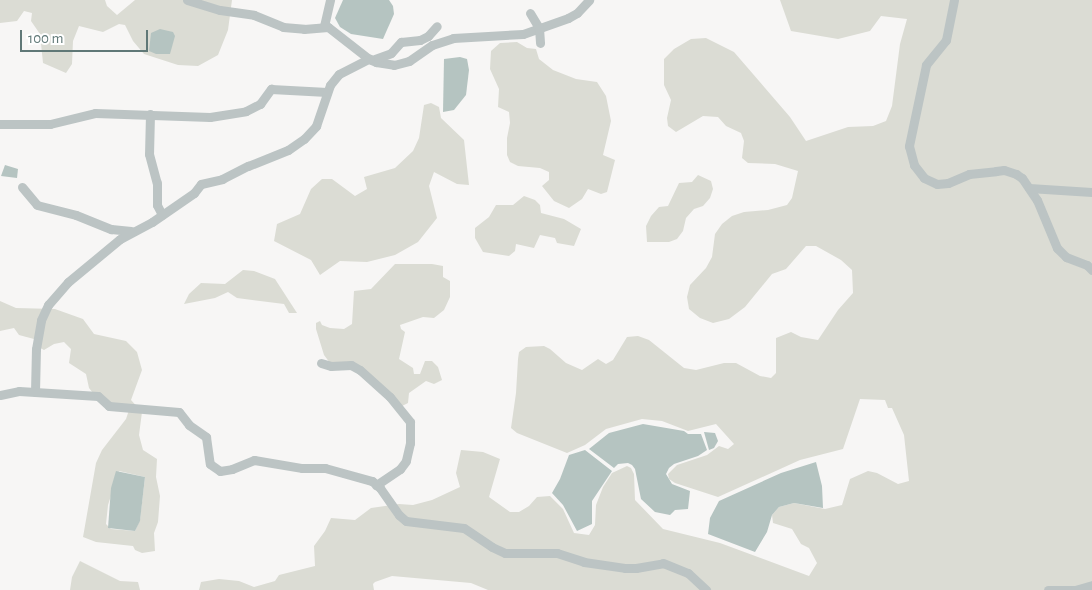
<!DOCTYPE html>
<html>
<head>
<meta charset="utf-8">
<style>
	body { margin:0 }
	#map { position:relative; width:1092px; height:590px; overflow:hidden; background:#f7f6f5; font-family:"Alegreya Sans",sans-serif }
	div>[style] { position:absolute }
	.green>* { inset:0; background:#dbdcd4 }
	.water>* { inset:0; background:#b5c4c1 }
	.minor>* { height:9px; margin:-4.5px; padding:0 4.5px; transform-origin:4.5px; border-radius:4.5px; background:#bcc4c4 }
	span { translate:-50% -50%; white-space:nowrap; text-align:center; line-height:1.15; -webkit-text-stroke:5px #fff; paint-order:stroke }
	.scale { position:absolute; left:20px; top:30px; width:128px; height:22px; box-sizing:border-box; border:2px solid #607877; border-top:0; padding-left:6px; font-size:15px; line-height:18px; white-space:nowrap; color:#607877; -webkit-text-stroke:4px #fff; paint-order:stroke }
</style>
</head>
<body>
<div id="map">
	<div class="green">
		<div style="clip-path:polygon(0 0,105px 0,107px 6px,117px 15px,135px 0,232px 0,228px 30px,218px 55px,198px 66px,178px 65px,144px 54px,133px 41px,125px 25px,119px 24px,103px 32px,79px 26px,73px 41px,72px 64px,66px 73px,43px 63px,40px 34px,31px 21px,32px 13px,24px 11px,17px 21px,0 23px)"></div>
		<div style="clip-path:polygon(780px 0,1092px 0,1092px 590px,488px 590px,471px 583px,392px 576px,375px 582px,373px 584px,374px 590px,199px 590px,201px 582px,219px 579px,239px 581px,254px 587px,275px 581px,279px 575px,315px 566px,314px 546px,325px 531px,331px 518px,355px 520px,371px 508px,399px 504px,413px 505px,432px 500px,460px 487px,456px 473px,461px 450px,483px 452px,500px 459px,489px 497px,510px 512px,519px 512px,529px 506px,537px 497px,550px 496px,563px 509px,574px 533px,589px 535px,595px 525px,596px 505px,603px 487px,612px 473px,627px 466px,631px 468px,634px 474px,635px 500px,663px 529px,720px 543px,809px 576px,817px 563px,809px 548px,801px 544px,792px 529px,773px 523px,772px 515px,779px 507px,794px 503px,825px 509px,842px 505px,850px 479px,868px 471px,877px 473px,898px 484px,909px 481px,904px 435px,892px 408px,888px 408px,885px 400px,860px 399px,843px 449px,800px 460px,718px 497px,675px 483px,669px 479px,668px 474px,677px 465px,707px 455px,719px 446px,728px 449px,734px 444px,716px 424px,688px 431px,662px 421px,642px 419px,606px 429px,585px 445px,567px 453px,517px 433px,511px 428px,516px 393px,518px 359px,519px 352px,526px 347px,544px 346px,550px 349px,566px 363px,582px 370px,598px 359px,606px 364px,613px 360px,627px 337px,638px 336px,649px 340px,684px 368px,696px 370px,724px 363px,736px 363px,760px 376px,771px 378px,776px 373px,776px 338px,791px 332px,801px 337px,818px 340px,838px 310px,853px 293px,852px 270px,841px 260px,816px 246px,806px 246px,786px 269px,772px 274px,745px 307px,729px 319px,713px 323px,700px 318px,689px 309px,687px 297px,690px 285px,706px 268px,712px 257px,715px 234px,722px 224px,732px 216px,744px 212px,768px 210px,787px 205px,792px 198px,798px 171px,775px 164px,748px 163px,742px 158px,744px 141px,741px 133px,726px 126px,718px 117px,703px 116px,676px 132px,668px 126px,667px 118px,671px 100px,664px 85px,664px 59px,674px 49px,691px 39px,706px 38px,734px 52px,790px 117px,806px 141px,848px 127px,873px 126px,886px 121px,892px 106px,900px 44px,907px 19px,881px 16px,870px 31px,838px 39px,791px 31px)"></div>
		<div style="clip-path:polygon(517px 42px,527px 48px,536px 49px,539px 59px,553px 70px,576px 79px,597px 82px,606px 96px,611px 121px,603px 155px,615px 160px,607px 192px,601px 194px,588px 189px,582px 199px,569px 208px,554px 201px,542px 186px,549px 180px,549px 172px,540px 168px,518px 166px,510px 162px,507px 155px,507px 138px,510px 123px,509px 112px,498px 107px,499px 89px,490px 69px,491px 51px,500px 43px)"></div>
		<div style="clip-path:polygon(431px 103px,439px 107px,441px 118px,464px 140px,469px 185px,457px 184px,434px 172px,429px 186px,437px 218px,418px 242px,395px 255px,367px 262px,340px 261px,320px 275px,311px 260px,274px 241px,277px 224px,300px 214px,311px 189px,322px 179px,332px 179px,355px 196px,367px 189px,364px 177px,395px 168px,413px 151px,419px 138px,424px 105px)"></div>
		<div style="clip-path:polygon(698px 175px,711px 181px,713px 189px,710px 198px,703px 206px,694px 209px,686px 218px,683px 231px,677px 239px,669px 242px,647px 242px,646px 226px,651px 216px,659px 207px,668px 206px,679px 183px,692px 182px)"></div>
		<div style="clip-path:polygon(524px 196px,535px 200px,540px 205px,541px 213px,564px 219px,581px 229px,574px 246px,557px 243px,555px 238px,540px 235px,534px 248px,516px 244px,515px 251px,509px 256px,483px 252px,475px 238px,475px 228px,489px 217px,496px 205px,513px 205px)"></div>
		<div style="clip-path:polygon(395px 264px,432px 264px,443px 266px,443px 277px,450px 281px,450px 297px,444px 310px,434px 318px,423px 317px,400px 325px,401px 329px,405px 332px,399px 359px,413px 368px,414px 374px,420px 374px,425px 361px,432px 361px,438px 367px,442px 380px,434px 384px,426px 381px,409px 393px,408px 403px,402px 406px,359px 369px,333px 367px,324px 355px,316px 329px,316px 323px,320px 321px,322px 325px,330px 328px,344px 329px,352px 324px,354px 291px,371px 289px)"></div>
		<div style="clip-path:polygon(243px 270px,254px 271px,275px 279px,297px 313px,289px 313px,284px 304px,237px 298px,228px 292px,215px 298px,184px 304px,189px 294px,201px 283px,225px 284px)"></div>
		<div style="clip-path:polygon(evenodd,0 301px,16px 308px,55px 309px,83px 319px,94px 334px,126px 341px,137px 352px,142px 370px,131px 400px,142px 412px,139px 435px,143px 450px,157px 459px,156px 477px,160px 496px,158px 522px,154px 533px,155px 551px,142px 553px,135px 550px,133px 546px,96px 542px,83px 537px,96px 463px,102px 450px,126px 419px,129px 410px,100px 402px,89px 388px,86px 374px,69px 363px,71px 349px,64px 342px,54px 344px,44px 350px,35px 345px,34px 339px,19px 335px,14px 328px,0 331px,0 301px,119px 471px,145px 477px,140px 520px,135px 531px,111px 529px,106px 524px,108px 505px,119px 471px)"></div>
		<div style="clip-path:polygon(80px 561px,120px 581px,138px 582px,140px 590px,70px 590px,72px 577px)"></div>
	</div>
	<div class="water">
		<div style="clip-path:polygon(343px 0,389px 0,393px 6px,394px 14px,383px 39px,351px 34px,340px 27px,335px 18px)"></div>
		<div style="clip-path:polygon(160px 29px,173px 32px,175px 36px,170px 54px,156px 54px,149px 51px,151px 33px)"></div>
		<div style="clip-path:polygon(460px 57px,467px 59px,469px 70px,466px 95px,454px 110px,443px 112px,444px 59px)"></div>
		<div style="clip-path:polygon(5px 165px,18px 169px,17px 178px,1px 176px)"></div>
		<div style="clip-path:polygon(643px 424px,684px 431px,688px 434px,701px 434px,707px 450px,698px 456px,674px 464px,669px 468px,666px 474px,672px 484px,690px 491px,688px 509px,675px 510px,670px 515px,655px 512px,641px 499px,635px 469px,632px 465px,628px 463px,618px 464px,614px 468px,589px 449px,609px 433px)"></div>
		<div style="clip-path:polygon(704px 432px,715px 433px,718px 441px,714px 448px,709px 450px)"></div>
		<div style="clip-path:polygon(585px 450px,612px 471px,592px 501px,592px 524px,577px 531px,563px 505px,552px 493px,560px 479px,569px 455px)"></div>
		<div style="clip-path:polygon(816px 462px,822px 486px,823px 508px,794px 503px,779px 507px,772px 515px,767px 532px,755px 552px,708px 534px,710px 518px,719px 501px,781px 473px)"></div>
		<div style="clip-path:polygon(116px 471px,145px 477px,140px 521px,135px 531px,108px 528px,111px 488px)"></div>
	</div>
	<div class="minor">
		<div style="left:187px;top:0;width:34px;rotate:17deg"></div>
		<div style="left:220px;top:10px;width:34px;rotate:8deg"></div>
		<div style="left:254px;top:15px;width:31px;rotate:22deg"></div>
		<div style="left:283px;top:27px;width:21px;rotate:5deg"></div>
		<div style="left:304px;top:29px;width:24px;rotate:-5deg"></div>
		<div style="left:328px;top:27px;width:52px;rotate:38deg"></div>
		<div style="left:369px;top:59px;width:8px;rotate:23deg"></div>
		<div style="left:376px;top:62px;width:18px;rotate:9deg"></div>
		<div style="left:394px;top:65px;width:16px;rotate:-15deg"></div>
		<div style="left:409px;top:61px;width:28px;rotate:-35deg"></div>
		<div style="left:432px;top:45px;width:22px;rotate:-18deg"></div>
		<div style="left:453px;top:38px;width:70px;rotate:-3.3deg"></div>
		<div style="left:523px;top:34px;width:48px;rotate:-19.6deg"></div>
		<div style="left:568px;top:18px;width:10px;rotate:-29deg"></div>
		<div style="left:577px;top:13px;width:18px;rotate:-47deg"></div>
		<div style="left:954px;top:0;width:41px;rotate:101.3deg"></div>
		<div style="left:946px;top:40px;width:32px;rotate:129deg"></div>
		<div style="left:926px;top:65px;width:83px;rotate:101.9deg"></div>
		<div style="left:909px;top:146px;width:20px;rotate:75deg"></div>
		<div style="left:914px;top:165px;width:16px;rotate:52deg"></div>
		<div style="left:924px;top:178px;width:14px;rotate:25deg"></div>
		<div style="left:937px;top:184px;width:11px;rotate:-5deg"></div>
		<div style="left:948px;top:183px;width:23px;rotate:-23deg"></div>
		<div style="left:969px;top:174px;width:27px;rotate:-6deg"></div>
		<div style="left:996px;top:171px;width:8px;rotate:-7deg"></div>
		<div style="left:1004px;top:170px;width:13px;rotate:18deg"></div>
		<div style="left:1016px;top:174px;width:7px;rotate:34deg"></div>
		<div style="left:1022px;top:178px;width:27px;rotate:56deg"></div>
		<div style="left:1037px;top:200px;width:52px;rotate:67.4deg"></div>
		<div style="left:1057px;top:248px;width:13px;rotate:45deg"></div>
		<div style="left:1066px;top:257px;width:22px;rotate:21deg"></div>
		<div style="left:1087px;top:265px;width:7px;rotate:45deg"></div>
		<div style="left:530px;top:13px;width:17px;rotate:59deg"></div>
		<div style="left:539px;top:28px;width:15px;rotate:86deg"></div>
		<div style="left:324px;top:26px;width:27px;rotate:-77deg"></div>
		<div style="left:372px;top:60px;width:20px;rotate:-20deg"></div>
		<div style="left:391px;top:53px;width:15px;rotate:-48deg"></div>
		<div style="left:401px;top:42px;width:19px;rotate:-6deg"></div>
		<div style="left:420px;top:40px;width:9px;rotate:-27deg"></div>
		<div style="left:428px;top:36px;width:13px;rotate:-48deg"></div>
		<div style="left:150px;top:114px;width:40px;rotate:91.4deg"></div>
		<div style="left:149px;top:154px;width:30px;rotate:75deg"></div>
		<div style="left:157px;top:183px;width:22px;rotate:90deg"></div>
		<div style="left:157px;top:205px;width:11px;rotate:63deg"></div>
		<div style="left:0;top:124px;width:50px"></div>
		<div style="left:50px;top:124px;width:46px;rotate:-13.7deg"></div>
		<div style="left:95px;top:113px;width:115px;rotate:2deg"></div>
		<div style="left:210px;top:117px;width:36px;rotate:-9deg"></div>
		<div style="left:246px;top:111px;width:16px;rotate:-27deg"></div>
		<div style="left:260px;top:104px;width:19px;rotate:-54deg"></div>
		<div style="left:271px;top:89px;width:56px;rotate:3.1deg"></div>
		<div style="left:22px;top:187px;width:23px;rotate:50deg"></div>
		<div style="left:37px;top:205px;width:40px;rotate:14.4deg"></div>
		<div style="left:76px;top:215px;width:38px;rotate:22deg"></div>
		<div style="left:111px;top:229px;width:20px;rotate:6deg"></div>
		<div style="left:1029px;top:188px;width:63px;rotate:3.6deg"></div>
		<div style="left:321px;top:363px;width:10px;rotate:17deg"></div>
		<div style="left:331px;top:366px;width:20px;rotate:-3deg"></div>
		<div style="left:351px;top:365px;width:10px;rotate:29deg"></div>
		<div style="left:360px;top:370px;width:40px;rotate:42deg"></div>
		<div style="left:390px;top:397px;width:32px;rotate:51deg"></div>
		<div style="left:410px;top:422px;width:21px;rotate:90deg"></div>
		<div style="left:410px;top:443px;width:18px;rotate:103deg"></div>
		<div style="left:406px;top:461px;width:10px;rotate:127deg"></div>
		<div style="left:400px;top:469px;width:29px;rotate:146deg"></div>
		<div style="left:35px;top:392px;width:43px;rotate:-88.7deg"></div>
		<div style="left:36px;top:349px;width:29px;rotate:-80deg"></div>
		<div style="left:41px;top:320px;width:17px;rotate:-65deg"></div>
		<div style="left:48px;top:305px;width:30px;rotate:-49deg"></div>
		<div style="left:68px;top:282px;width:67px;rotate:-39.6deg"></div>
		<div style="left:120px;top:239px;width:36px;rotate:-28deg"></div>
		<div style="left:152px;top:222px;width:51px;rotate:-34.6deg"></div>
		<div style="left:194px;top:193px;width:11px;rotate:-52deg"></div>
		<div style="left:201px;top:184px;width:22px;rotate:-13deg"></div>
		<div style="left:222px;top:179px;width:29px;rotate:-27deg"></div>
		<div style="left:248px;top:166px;width:43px;rotate:-21.8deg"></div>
		<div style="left:288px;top:150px;width:19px;rotate:-35deg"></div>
		<div style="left:304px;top:139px;width:18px;rotate:-47deg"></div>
		<div style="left:316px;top:126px;width:43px;rotate:-71.1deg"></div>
		<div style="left:330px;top:85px;width:14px;rotate:-51deg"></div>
		<div style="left:339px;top:74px;width:34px;rotate:-27deg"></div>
		<div style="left:0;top:395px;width:19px;rotate:-12deg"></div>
		<div style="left:19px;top:391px;width:79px;rotate:3.6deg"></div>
		<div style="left:98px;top:396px;width:15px;rotate:42deg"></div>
		<div style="left:109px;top:406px;width:70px;rotate:4.9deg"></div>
		<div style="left:179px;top:412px;width:16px;rotate:52deg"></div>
		<div style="left:189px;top:425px;width:21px;rotate:35deg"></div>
		<div style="left:206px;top:437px;width:27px;rotate:82deg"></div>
		<div style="left:210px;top:464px;width:12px;rotate:35deg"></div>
		<div style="left:220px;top:471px;width:12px;rotate:-9deg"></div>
		<div style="left:232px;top:469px;width:24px;rotate:-22deg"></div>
		<div style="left:254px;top:460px;width:49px;rotate:9.5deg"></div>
		<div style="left:302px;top:468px;width:23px"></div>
		<div style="left:325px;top:468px;width:49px;rotate:15.5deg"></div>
		<div style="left:372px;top:481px;width:11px;rotate:41deg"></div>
		<div style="left:380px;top:488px;width:33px;rotate:55deg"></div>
		<div style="left:399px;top:515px;width:9px;rotate:41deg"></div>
		<div style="left:406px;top:521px;width:58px;rotate:6.9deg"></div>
		<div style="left:464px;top:528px;width:34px;rotate:34deg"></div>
		<div style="left:492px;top:547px;width:14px;rotate:25deg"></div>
		<div style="left:505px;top:553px;width:52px"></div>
		<div style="left:557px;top:553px;width:28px;rotate:18deg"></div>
		<div style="left:584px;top:562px;width:41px;rotate:8.3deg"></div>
		<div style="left:625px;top:568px;width:11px"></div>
		<div style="left:636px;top:568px;width:27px;rotate:-10deg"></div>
		<div style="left:663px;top:563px;width:27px;rotate:22deg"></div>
		<div style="left:688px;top:573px;width:25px;rotate:43deg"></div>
		<div style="left:1048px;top:590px;width:27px"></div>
		<div style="left:1075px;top:590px;width:18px;rotate:-16deg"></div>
	</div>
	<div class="scale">100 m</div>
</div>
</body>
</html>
